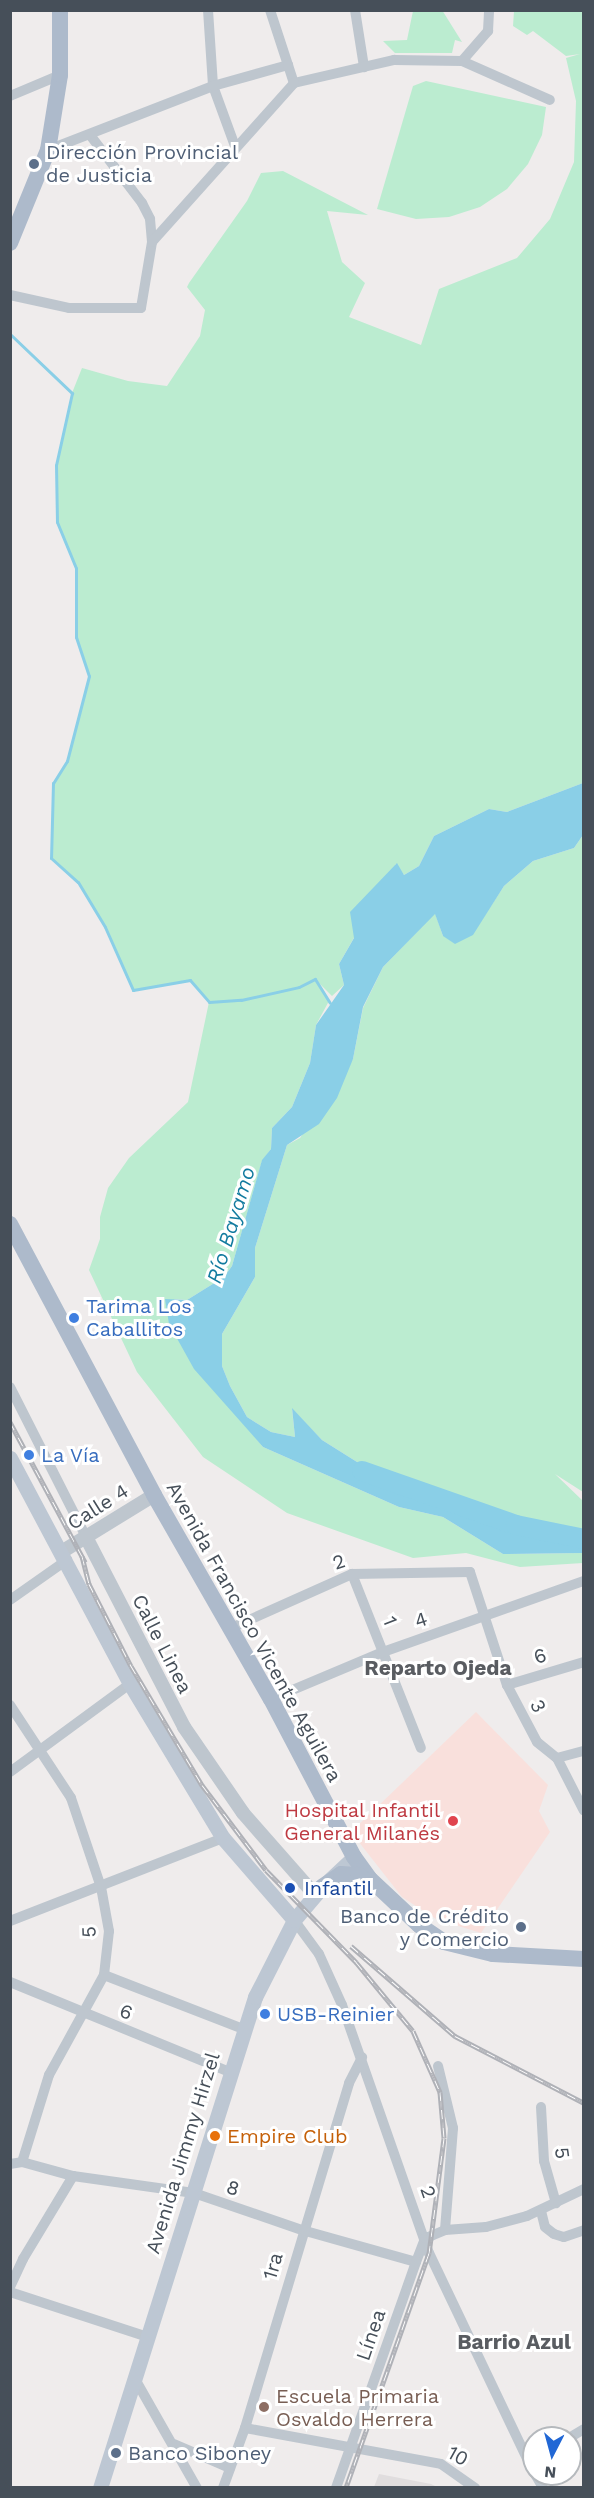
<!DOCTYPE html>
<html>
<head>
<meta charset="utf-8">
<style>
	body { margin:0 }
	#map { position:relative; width:594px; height:2498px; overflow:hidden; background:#efecec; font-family:"Work Sans",sans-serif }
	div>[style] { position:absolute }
	.education>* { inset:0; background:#e0ddde }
	.medical>* { inset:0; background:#f9e0dc }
	.green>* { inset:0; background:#bbecd0 }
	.water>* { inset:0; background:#8acfe7 }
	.stream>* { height:3px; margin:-1.5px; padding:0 1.5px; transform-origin:1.5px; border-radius:1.5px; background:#8acfe7 }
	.river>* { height:20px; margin:-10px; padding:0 10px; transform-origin:10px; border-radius:10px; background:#8acfe7 }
	.minor>* { height:10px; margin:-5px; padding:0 5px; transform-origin:5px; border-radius:5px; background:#bec6ce }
	.tertiary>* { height:14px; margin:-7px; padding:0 7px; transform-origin:7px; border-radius:7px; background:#bec6ce }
	.secondary>* { height:15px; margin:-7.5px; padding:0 7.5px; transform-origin:7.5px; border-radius:7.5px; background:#bdc7d3 }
	.primary>* { height:16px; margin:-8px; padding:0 8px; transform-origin:8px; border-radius:8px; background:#adbacb }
	.rail>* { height:5px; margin-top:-2.5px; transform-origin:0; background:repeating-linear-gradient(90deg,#fff 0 9px,#afb1b7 0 18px); box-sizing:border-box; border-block:2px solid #afb1b7 }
	.dots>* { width:16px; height:16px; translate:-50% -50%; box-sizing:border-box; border:3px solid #fff; border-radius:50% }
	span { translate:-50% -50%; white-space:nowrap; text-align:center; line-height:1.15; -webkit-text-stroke:6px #fff; paint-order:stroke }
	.service-label { font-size:20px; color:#4e5e75 }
	.left { translate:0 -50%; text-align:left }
	.right { translate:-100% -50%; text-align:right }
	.shop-label { font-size:20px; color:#366cbe }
	.street-label { font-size:20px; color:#464f59 }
	.health-label { font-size:20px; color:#be3a42 }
	.transit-label { font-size:20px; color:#164399 }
	.food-label { font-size:20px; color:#c56008 }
	.education-label { font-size:20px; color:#785e54 }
	.water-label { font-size:21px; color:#127b9f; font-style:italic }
	.neighbourhood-label { font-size:21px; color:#595c61; font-weight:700 }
	.frame { position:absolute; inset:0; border:12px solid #464f59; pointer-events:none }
	.north { position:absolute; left:522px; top:2426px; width:60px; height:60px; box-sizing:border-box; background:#fff; border:2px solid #b5b9bd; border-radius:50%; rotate:186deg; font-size:16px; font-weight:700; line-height:24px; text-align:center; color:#464f59 }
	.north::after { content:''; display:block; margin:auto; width:21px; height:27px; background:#2167d5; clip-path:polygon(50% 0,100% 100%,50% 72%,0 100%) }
</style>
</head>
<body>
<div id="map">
	<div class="education">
		<div style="clip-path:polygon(379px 2474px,431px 2484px,437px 2487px,374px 2487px)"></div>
	</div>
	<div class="medical">
		<div style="clip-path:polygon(476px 1712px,548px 1785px,539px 1811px,550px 1832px,481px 1933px,436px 1919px,402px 1897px,351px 1832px)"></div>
	</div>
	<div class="green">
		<div style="clip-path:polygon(442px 10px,462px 42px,455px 40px,452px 53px,395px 53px,383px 41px,407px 40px,413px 11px)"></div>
		<div style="clip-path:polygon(514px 11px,583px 11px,583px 783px,507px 812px,489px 809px,434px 836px,419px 866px,404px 875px,396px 864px,339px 964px,344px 985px,332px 996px,318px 982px,329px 1001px,316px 1025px,310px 1063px,292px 1107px,272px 1128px,271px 1149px,262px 1161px,232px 1266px,224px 1277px,187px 1300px,174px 1299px,230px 1407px,263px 1447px,399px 1507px,443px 1517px,503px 1554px,583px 1553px,583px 1563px,520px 1567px,466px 1553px,413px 1558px,287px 1513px,203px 1457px,137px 1372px,89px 1270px,100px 1239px,100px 1217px,108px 1188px,129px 1158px,188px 1102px,209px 1002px,189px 980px,133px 990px,105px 927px,78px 882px,51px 858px,53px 783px,67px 761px,89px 676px,76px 637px,76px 568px,57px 522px,56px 465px,72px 393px,82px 368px,128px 381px,167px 386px,200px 336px,205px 310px,187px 287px,189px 283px,247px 201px,261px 173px,283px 171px,368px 215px,327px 211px,342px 262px,365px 283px,349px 317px,421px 345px,439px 289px,517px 258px,550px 219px,574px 162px,576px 101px,566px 58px,580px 54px,566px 56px,533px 31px,527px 35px,513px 26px)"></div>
		<div style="clip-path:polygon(426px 81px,546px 107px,542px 135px,528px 164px,507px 189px,480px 207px,449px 217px,416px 219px,377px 209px,413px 86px)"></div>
		<div style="clip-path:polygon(583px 835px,583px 1492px,555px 1474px,583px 1501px,583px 1535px,563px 1540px,501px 1529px,416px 1499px,322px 1440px,292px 1409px,295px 1437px,271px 1432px,247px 1417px,230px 1386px,222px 1366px,222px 1334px,255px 1277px,255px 1248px,287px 1145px,300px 1138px,353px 1059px,363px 1008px,383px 967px,435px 913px,443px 936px,472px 935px,504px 886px,533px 861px,574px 848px)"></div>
	</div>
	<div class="water">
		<div style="clip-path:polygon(583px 783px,583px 835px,574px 848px,533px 861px,504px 886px,473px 935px,455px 944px,443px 936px,435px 914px,383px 967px,363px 1007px,353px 1059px,337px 1098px,319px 1124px,287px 1145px,255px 1248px,255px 1277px,222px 1334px,222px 1366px,230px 1386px,247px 1417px,271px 1432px,295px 1437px,292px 1408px,322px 1440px,416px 1499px,501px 1529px,563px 1540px,583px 1535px,583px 1553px,503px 1554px,443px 1517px,399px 1507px,263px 1447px,194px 1369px,169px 1324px,165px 1299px,187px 1300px,224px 1277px,232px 1266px,262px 1160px,271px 1149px,272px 1128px,292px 1107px,310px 1063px,316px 1025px,344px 985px,339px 964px,354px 938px,350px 912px,397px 863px,404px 875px,419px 866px,434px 836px,489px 809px,507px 812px)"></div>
	</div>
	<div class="stream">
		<div style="left:10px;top:334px;width:86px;rotate:43.6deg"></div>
		<div style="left:72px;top:393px;width:74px;rotate:102.5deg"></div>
		<div style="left:56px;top:465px;width:57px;rotate:89deg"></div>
		<div style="left:57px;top:522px;width:50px;rotate:67.6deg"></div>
		<div style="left:76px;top:568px;width:69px;rotate:90deg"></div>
		<div style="left:76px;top:637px;width:41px;rotate:71.6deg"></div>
		<div style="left:89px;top:676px;width:88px;rotate:104.5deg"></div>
		<div style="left:67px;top:761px;width:26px;rotate:122deg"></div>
		<div style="left:53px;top:783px;width:75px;rotate:91.5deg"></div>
		<div style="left:51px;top:858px;width:36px;rotate:42deg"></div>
		<div style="left:78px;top:882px;width:52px;rotate:59deg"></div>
		<div style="left:105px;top:927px;width:69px;rotate:66deg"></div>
		<div style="left:133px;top:990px;width:58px;rotate:-10deg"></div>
		<div style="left:190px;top:980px;width:29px;rotate:49deg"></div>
		<div style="left:209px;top:1002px;width:32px;rotate:-4deg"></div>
		<div style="left:241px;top:1000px;width:59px;rotate:-12.6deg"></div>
		<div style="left:299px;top:987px;width:18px;rotate:-27deg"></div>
		<div style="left:315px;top:979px;width:28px;rotate:58deg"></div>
	</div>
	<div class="river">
		<div style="left:362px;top:1471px;width:163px;rotate:19.3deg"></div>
		<div style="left:516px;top:1525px;width:69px;rotate:11.6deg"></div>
	</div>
	<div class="minor">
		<div style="left:208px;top:10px;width:76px;rotate:86.2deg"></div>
		<div style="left:213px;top:86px;width:64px;rotate:69.9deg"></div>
		<div style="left:270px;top:10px;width:58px;rotate:71.9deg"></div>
		<div style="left:355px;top:10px;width:58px;rotate:81deg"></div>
		<div style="left:462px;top:61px;width:40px;rotate:-49deg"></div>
		<div style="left:488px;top:31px;width:21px;rotate:-87deg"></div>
		<div style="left:10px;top:96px;width:54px;rotate:-22.8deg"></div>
		<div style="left:90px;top:135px;width:86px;rotate:52.6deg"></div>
		<div style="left:142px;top:203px;width:18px;rotate:63deg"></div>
		<div style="left:150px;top:219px;width:23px;rotate:85deg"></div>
		<div style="left:48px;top:150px;width:177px;rotate:-21.2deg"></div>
		<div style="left:213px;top:86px;width:78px;rotate:-15.6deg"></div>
		<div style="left:288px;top:65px;width:19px;rotate:72deg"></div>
		<div style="left:294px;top:83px;width:103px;rotate:-13deg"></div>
		<div style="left:394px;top:60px;width:68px;rotate:0.8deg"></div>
		<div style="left:462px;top:61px;width:96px;rotate:23.9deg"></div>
		<div style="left:10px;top:295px;width:60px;rotate:12.4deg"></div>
		<div style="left:69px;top:308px;width:72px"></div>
		<div style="left:141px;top:308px;width:67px;rotate:-80.5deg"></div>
		<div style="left:152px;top:242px;width:213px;rotate:-48.2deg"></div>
		<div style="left:10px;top:1387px;width:168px;rotate:63.1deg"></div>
		<div style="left:352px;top:1574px;width:187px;rotate:68.4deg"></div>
		<div style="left:10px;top:1600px;width:70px;rotate:-35.1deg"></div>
		<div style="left:229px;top:1629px;width:135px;rotate:-24.1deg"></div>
		<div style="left:352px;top:1574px;width:118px;rotate:-1deg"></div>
		<div style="left:470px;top:1572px;width:119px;rotate:71.9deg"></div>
		<div style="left:507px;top:1685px;width:64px;rotate:62.2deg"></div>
		<div style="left:537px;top:1742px;width:26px;rotate:39deg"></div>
		<div style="left:557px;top:1758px;width:59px;rotate:63deg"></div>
		<div style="left:507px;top:1685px;width:80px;rotate:-16.6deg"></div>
		<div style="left:271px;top:1699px;width:121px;rotate:-22.8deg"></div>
		<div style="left:383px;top:1652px;width:213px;rotate:-19.5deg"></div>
		<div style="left:10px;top:1705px;width:111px;rotate:56.7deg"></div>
		<div style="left:71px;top:1798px;width:94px;rotate:71.4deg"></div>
		<div style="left:101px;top:1887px;width:45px;rotate:79.7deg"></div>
		<div style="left:109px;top:1931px;width:44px;rotate:96.5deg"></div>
		<div style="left:104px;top:1975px;width:114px;rotate:118.8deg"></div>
		<div style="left:49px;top:2075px;width:91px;rotate:107.2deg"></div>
		<div style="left:557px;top:1758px;width:28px;rotate:-15deg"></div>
		<div style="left:10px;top:1772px;width:149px;rotate:-36.3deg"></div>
		<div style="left:294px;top:1920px;width:42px;rotate:53.7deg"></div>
		<div style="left:319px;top:1954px;width:56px;rotate:65.7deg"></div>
		<div style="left:342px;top:2005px;width:263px;rotate:70.7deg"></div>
		<div style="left:429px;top:2253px;width:244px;rotate:64.5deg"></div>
		<div style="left:10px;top:1921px;width:229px;rotate:-21.3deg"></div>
		<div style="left:104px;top:1975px;width:149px;rotate:21.2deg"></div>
		<div style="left:10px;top:1982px;width:237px;rotate:22.3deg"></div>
		<div style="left:438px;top:2066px;width:64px;rotate:76.4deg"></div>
		<div style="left:453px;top:2128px;width:102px;rotate:94.5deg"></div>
		<div style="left:541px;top:2107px;width:54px;rotate:86.8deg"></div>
		<div style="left:544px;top:2161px;width:44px;rotate:74.1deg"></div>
		<div style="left:10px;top:2164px;width:12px;rotate:-9deg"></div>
		<div style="left:22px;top:2162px;width:53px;rotate:15.4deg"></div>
		<div style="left:73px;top:2176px;width:122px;rotate:8deg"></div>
		<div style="left:194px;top:2193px;width:114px;rotate:18.9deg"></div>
		<div style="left:302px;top:2230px;width:118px;rotate:15.7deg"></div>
		<div style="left:416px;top:2262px;width:26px;rotate:-69deg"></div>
		<div style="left:425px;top:2238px;width:6px;rotate:-18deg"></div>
		<div style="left:431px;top:2236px;width:15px;rotate:-23deg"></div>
		<div style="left:445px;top:2230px;width:41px;rotate:-4.2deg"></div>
		<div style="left:486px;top:2227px;width:42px;rotate:-15deg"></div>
		<div style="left:527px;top:2216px;width:63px;rotate:-25.3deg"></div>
		<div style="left:541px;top:2211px;width:16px;rotate:76deg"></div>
		<div style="left:545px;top:2227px;width:11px;rotate:38deg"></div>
		<div style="left:554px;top:2234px;width:10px;rotate:17deg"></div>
		<div style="left:564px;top:2237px;width:21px;rotate:-19deg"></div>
		<div style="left:10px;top:2287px;width:31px;rotate:-65deg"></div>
		<div style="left:23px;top:2259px;width:97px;rotate:-58.9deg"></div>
		<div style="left:10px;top:2292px;width:145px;rotate:18.1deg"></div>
		<div style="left:135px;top:2379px;width:125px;rotate:60.4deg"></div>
		<div style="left:245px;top:2428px;width:199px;rotate:10.4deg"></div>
		<div style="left:441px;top:2464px;width:42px;rotate:35.2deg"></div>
		<div style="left:569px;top:2438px;width:17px;rotate:-31deg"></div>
		<div style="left:174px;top:2444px;width:61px;rotate:23.2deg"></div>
		<div style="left:535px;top:2474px;width:16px;rotate:60deg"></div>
		<div style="left:223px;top:2488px;width:64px;rotate:-69.9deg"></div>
		<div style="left:245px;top:2428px;width:360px;rotate:-73.2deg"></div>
		<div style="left:349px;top:2083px;width:29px;rotate:-63deg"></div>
		<div style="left:336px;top:2488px;width:240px;rotate:-70.5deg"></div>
	</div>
	<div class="tertiary">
		<div style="left:86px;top:1537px;width:214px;rotate:62.7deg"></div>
		<div style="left:184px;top:1727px;width:104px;rotate:55.5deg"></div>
		<div style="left:243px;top:1813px;width:109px;rotate:48.7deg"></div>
		<div style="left:63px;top:1551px;width:107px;rotate:-31.6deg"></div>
	</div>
	<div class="secondary">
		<div style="left:10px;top:1458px;width:256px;rotate:62deg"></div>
		<div style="left:130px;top:1684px;width:180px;rotate:58.9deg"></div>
		<div style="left:223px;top:1838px;width:108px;rotate:49.1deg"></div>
		<div style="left:100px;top:2488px;width:515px;rotate:-72.48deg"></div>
		<div style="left:255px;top:1997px;width:86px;rotate:-63.1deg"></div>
		<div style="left:294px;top:1920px;width:43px;rotate:-49.7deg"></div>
		<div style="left:322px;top:1887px;width:44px;rotate:-43.2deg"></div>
	</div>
	<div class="primary">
		<div style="left:10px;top:243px;width:100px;rotate:-67.8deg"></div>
		<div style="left:48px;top:150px;width:76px;rotate:-80.9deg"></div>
		<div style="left:60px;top:75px;width:65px;rotate:-90deg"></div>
		<div style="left:10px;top:1224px;width:307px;rotate:62deg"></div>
		<div style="left:154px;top:1495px;width:235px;rotate:60.2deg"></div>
		<div style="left:271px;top:1699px;width:178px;rotate:62.3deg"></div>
		<div style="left:354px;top:1857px;width:27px;rotate:54deg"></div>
		<div style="left:370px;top:1879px;width:67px;rotate:43.2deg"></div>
		<div style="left:419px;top:1925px;width:30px;rotate:34deg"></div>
		<div style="left:444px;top:1942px;width:50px;rotate:13.8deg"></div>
		<div style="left:493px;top:1954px;width:91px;rotate:3.1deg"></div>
		<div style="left:322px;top:1887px;width:23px;rotate:-34deg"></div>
		<div style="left:341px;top:1874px;width:17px;rotate:3deg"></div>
		<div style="left:358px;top:1875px;width:16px;rotate:35deg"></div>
	</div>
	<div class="rail">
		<div style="left:10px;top:1422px;width:159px;rotate:61.8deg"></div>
		<div style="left:82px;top:1556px;width:29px;rotate:76deg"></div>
		<div style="left:89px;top:1584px;width:92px;rotate:62.9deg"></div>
		<div style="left:131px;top:1666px;width:139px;rotate:59.2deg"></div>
		<div style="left:202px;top:1785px;width:106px;rotate:53deg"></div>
		<div style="left:266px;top:1870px;width:129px;rotate:45.6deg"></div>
		<div style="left:356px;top:1962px;width:89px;rotate:50.4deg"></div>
		<div style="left:413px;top:2031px;width:67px;rotate:66.1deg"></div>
		<div style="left:440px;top:2092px;width:46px;rotate:85deg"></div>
		<div style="left:444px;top:2138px;width:116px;rotate:97.4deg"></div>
		<div style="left:429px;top:2253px;width:249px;rotate:109.5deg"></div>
		<div style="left:351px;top:1946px;width:138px;rotate:40.9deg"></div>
		<div style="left:455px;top:2036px;width:145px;rotate:27.4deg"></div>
	</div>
	<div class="dots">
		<div style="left:34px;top:164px;background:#5c6f8a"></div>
		<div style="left:74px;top:1318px;background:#3f7fe0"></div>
		<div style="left:29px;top:1455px;background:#3f7fe0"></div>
		<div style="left:453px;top:1821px;background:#e0444e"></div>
		<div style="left:290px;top:1888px;background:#1a4fb4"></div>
		<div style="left:521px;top:1927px;background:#5c6f8a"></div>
		<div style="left:265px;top:2014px;background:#3f7fe0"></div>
		<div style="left:215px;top:2136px;background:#e8710a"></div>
		<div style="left:264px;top:2407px;background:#8d6e63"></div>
		<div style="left:116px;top:2453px;background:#5c6f8a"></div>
	</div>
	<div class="service-label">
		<span class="left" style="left:46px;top:164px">Dirección Provincial<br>de Justicia</span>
		<span class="right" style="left:509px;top:1928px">Banco de Crédito<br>y Comercio</span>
		<span class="left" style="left:128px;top:2453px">Banco Siboney</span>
	</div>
	<div class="shop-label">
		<span class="left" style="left:86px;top:1318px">Tarima Los<br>Caballitos</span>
		<span class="left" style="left:41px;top:1455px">La Vía</span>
		<span class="left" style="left:277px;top:2014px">USB-Reinier</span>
	</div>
	<div class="street-label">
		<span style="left:98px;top:1507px;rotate:-32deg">Calle 4</span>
		<span style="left:339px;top:1562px;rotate:-19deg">2</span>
		<span style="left:421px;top:1620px;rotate:-18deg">4</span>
		<span style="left:390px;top:1621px;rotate:68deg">1</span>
		<span style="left:254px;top:1632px;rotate:61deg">Avenida Francisco Vicente Aguilera</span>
		<span style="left:162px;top:1644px;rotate:63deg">Calle Linea</span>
		<span style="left:540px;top:1656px;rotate:-16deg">6</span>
		<span style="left:538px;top:1706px;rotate:62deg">3</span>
		<span style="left:89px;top:1932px;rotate:-92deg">5</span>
		<span style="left:126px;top:2012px;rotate:22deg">6</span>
		<span style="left:183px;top:2153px;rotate:-73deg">Avenida Jimmy Hirzel</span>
		<span style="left:562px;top:2153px;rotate:82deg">5</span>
		<span style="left:233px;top:2188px;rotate:19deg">8</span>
		<span style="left:428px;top:2192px;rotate:71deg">2</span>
		<span style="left:273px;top:2266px;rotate:-74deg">1ra</span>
		<span style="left:371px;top:2335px;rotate:-71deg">Línea</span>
		<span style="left:458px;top:2456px;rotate:29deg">10</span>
	</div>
	<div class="health-label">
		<span class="right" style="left:440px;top:1822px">Hospital Infantil<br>General Milanés</span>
	</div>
	<div class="transit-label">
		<span class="left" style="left:304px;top:1888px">Infantil</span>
	</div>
	<div class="food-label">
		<span class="left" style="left:227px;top:2136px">Empire Club</span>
	</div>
	<div class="education-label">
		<span class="left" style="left:276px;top:2408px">Escuela Primaria<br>Osvaldo Herrera</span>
	</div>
	<div class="water-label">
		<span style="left:231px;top:1225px;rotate:-73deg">Río Bayamo</span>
	</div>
	<div class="neighbourhood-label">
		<span style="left:438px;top:1668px">Reparto Ojeda</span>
		<span style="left:514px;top:2342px">Barrio Azul</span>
	</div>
	<div class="frame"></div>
	<div class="north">N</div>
</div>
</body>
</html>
